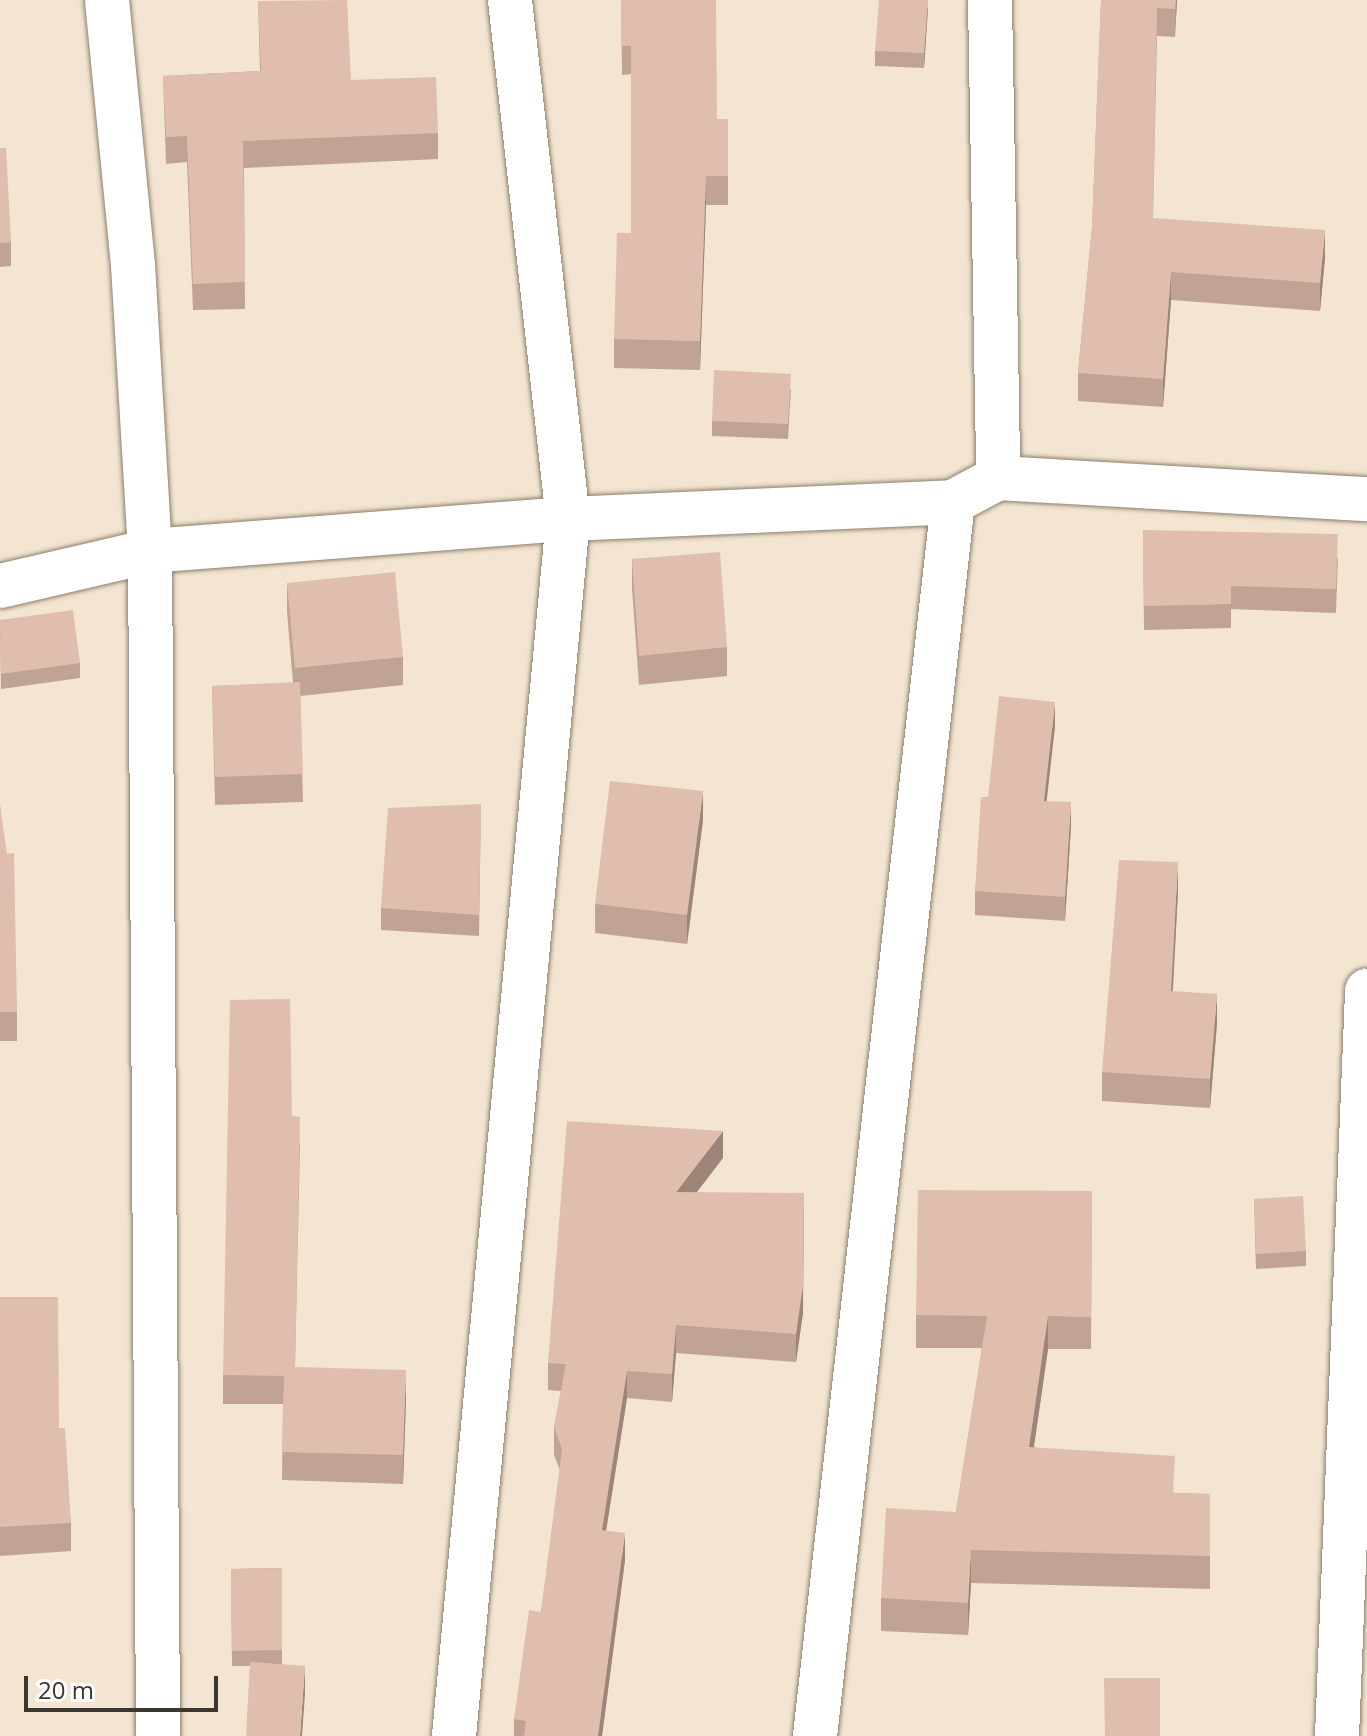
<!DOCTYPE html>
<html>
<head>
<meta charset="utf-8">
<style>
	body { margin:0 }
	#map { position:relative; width:1367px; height:1736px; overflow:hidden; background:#f3e5d1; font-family:"Open Sans",sans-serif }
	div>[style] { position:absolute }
	.roads { filter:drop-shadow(0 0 2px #8b7f6c) drop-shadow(0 0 2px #8b7f6c) }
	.minor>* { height:44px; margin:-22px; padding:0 22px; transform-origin:22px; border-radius:22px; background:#fff }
	.wall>* { inset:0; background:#c1a395 }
	.shaded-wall>* { inset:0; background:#9d8579 }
	.building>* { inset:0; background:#e0bead }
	span { translate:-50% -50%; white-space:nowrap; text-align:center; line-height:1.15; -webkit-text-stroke:8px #fff; paint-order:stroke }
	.scale { position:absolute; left:24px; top:1676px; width:194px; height:36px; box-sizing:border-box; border:4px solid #3b362e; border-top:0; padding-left:10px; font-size:24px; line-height:28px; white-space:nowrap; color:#3b362e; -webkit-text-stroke:6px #fff; paint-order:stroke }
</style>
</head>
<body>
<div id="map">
	<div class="roads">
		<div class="minor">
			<div style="left:107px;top:0;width:266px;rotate:84.4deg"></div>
			<div style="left:133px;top:265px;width:287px;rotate:86.6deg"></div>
			<div style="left:150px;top:551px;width:1185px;rotate:89.61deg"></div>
			<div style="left:990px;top:0;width:478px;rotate:89deg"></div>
			<div style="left:0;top:586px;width:154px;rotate:-13.1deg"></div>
			<div style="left:150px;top:551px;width:419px;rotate:-4.4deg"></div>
			<div style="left:568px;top:519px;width:385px;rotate:-2.5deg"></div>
			<div style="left:953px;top:502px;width:51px;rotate:-28.1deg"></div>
			<div style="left:998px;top:478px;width:370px;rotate:3.3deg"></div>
			<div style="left:454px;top:1736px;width:1222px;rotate:-84.65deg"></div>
			<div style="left:568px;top:519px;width:522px;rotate:-96.38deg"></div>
			<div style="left:815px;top:1736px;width:1242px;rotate:-83.62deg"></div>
			<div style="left:1337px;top:1736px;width:746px;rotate:-87.69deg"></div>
		</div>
	</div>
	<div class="wall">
		<div style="clip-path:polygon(621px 0,717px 119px,728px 119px,728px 205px,706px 205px,700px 370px,614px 368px,614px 339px,631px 233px,631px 74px,622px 75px)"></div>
		<div style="clip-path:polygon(1101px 0,1177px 0,1175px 37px,1157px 36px,1153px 218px,1325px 258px,1320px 311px,1171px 300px,1163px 407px,1078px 401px,1078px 373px,1092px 227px)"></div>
		<div style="clip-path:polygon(258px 1px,351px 80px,438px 133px,438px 159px,244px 168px,245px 309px,193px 310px,187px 162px,166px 164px,163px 76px,260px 71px)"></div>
		<div style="clip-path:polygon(928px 8px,924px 68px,875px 66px,875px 51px)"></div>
		<div style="clip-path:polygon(0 148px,11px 242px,11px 266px,0 267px)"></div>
		<div style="clip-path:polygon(791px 389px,788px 439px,712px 436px,712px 421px)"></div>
		<div style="clip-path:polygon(1143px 530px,1338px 558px,1336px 613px,1231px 609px,1231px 628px,1144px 630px)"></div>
		<div style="clip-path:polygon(632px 559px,727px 647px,727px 676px,639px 685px,632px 588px)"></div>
		<div style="clip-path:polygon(287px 583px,403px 657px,403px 685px,300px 696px,303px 802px,215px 805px,212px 686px,293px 683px,287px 612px)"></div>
		<div style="clip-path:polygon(0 620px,80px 663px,80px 678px,1px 689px)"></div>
		<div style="clip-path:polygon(1055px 726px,1046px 801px,1071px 826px,1065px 921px,975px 915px,975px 891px,988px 797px)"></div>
		<div style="clip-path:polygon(481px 804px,479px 936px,381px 930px,381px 908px)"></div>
		<div style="clip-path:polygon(0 805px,17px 1012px,17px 1041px,0 1041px)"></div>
		<div style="clip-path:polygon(703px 820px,687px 944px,595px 933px,595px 904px)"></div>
		<div style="clip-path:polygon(1178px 891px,1173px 991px,1217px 1023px,1210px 1108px,1102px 1101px,1102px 1072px)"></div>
		<div style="clip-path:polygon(292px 1116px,300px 1145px,295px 1367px,406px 1399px,403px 1484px,282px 1480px,283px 1404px,223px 1404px,223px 1375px)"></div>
		<div style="clip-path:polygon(723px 1158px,697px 1192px,803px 1313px,796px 1362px,676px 1353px,672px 1402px,627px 1398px,606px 1530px,625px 1560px,602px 1736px,514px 1736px,514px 1719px,541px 1612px,560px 1470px,554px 1455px,554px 1427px,561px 1391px,548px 1390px,548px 1363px)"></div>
		<div style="clip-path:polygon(1092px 1191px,1091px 1349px,1048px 1349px,1034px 1447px,1175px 1493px,1210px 1494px,1210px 1589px,971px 1583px,968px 1635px,881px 1631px,881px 1598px,956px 1512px,982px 1348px,916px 1348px,916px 1315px)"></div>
		<div style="clip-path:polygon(1254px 1199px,1306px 1251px,1306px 1266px,1256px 1269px)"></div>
		<div style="clip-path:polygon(0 1297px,59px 1428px,71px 1523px,71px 1551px,0 1556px)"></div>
		<div style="clip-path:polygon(282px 1568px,282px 1664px,305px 1694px,250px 1666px,232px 1666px,231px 1569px)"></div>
	</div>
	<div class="shaded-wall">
		<div style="clip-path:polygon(928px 0,928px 8px,924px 68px,924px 53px)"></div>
		<div style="clip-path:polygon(1176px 0,1177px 0,1175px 37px)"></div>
		<div style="clip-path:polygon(706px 176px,706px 205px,700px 370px,700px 341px)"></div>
		<div style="clip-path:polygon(1325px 230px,1325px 258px,1320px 311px,1320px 283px)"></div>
		<div style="clip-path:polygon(1171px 272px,1171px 300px,1163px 407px,1163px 379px)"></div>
		<div style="clip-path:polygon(1055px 702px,1055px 726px,1044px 825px,1044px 801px)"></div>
		<div style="clip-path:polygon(703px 791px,703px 820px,687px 944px,687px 915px)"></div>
		<div style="clip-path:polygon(1071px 802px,1071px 826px,1065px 921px,1065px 897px)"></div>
		<div style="clip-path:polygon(1178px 862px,1178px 891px,1171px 1019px,1171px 991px)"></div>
		<div style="clip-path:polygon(1217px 994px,1217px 1023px,1210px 1108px,1210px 1079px)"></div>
		<div style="clip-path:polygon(723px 1131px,723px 1158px,676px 1219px,676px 1192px)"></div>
		<div style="clip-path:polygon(804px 1193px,803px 1313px,796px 1362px,796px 1334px)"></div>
		<div style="clip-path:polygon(1048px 1316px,1048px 1349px,1029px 1480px,1029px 1447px)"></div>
		<div style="clip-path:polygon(676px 1325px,676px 1353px,672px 1402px,672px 1374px)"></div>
		<div style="clip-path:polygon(406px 1370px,406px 1399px,403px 1484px,403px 1455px)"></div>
		<div style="clip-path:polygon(627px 1371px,627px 1398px,602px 1557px,602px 1530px)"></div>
		<div style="clip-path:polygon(625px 1533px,625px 1560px,602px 1736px,598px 1736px)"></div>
		<div style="clip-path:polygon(971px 1550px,971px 1583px,968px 1635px,968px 1603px)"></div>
		<div style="clip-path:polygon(305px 1666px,305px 1694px,302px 1736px,300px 1736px)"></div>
	</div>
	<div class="building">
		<div style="clip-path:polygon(347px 0,351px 80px,436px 77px,438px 133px,243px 141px,245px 282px,193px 284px,187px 136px,166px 137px,163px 76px,261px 71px,258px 1px)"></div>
		<div style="clip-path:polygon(621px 0,716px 0,717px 119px,728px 119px,728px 176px,706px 176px,700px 341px,614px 339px,617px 233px,631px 233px,631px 46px,622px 46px)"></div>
		<div style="clip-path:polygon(879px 0,928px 0,924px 53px,875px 51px)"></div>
		<div style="clip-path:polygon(1101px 0,1176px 0,1175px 9px,1157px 8px,1153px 218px,1325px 230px,1320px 283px,1171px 272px,1163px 379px,1078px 373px,1092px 227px)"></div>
		<div style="clip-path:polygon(0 148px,6px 148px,11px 242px,0 243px)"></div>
		<div style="clip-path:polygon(714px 370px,791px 374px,788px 424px,712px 421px)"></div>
		<div style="clip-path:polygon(1143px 530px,1338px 534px,1336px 589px,1231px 586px,1231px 604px,1144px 606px)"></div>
		<div style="clip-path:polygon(720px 552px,727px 647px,639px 656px,632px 559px)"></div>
		<div style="clip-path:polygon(395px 572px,403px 657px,295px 668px,287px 583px)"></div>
		<div style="clip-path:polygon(73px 610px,80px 663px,1px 674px,0 620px)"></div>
		<div style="clip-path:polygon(300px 682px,303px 774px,215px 777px,212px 686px)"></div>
		<div style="clip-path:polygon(999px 696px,1055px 702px,1044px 801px,1071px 802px,1065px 897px,975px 891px,981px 797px,988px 797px)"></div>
		<div style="clip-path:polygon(610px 781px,703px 791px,687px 915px,595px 904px)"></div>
		<div style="clip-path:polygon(481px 804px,479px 915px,381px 908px,388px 808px)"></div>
		<div style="clip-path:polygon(0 805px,7px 854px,14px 853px,17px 1012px,0 1012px)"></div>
		<div style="clip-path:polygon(1119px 860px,1178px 862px,1171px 991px,1217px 994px,1210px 1079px,1102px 1072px)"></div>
		<div style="clip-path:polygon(290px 999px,292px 1116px,300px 1117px,295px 1367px,406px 1370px,403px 1455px,282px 1452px,284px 1376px,223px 1375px,230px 1000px)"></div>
		<div style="clip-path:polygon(567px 1121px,723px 1131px,676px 1192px,804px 1193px,803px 1286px,796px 1334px,676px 1325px,672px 1374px,627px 1371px,602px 1530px,625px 1533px,598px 1736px,524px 1736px,526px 1721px,514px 1719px,529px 1610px,541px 1612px,562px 1449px,554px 1427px,566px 1364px,548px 1363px)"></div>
		<div style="clip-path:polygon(918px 1190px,1092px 1191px,1091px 1317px,1048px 1316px,1029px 1447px,1175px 1456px,1173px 1493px,1210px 1494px,1210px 1556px,971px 1550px,968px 1603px,881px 1598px,886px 1508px,956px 1512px,987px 1316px,916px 1315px)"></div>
		<div style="clip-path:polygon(1303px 1196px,1306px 1251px,1256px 1254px,1254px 1199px)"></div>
		<div style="clip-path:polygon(0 1297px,58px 1297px,59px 1428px,65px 1428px,71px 1523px,0 1527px)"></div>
		<div style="clip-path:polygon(282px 1568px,282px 1650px,232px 1651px,231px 1569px)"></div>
		<div style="clip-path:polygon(250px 1662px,305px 1666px,300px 1736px,246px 1736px)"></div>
		<div style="clip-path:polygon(1104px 1678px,1160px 1678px,1160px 1736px,1105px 1736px)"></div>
	</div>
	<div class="scale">20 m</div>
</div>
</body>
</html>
